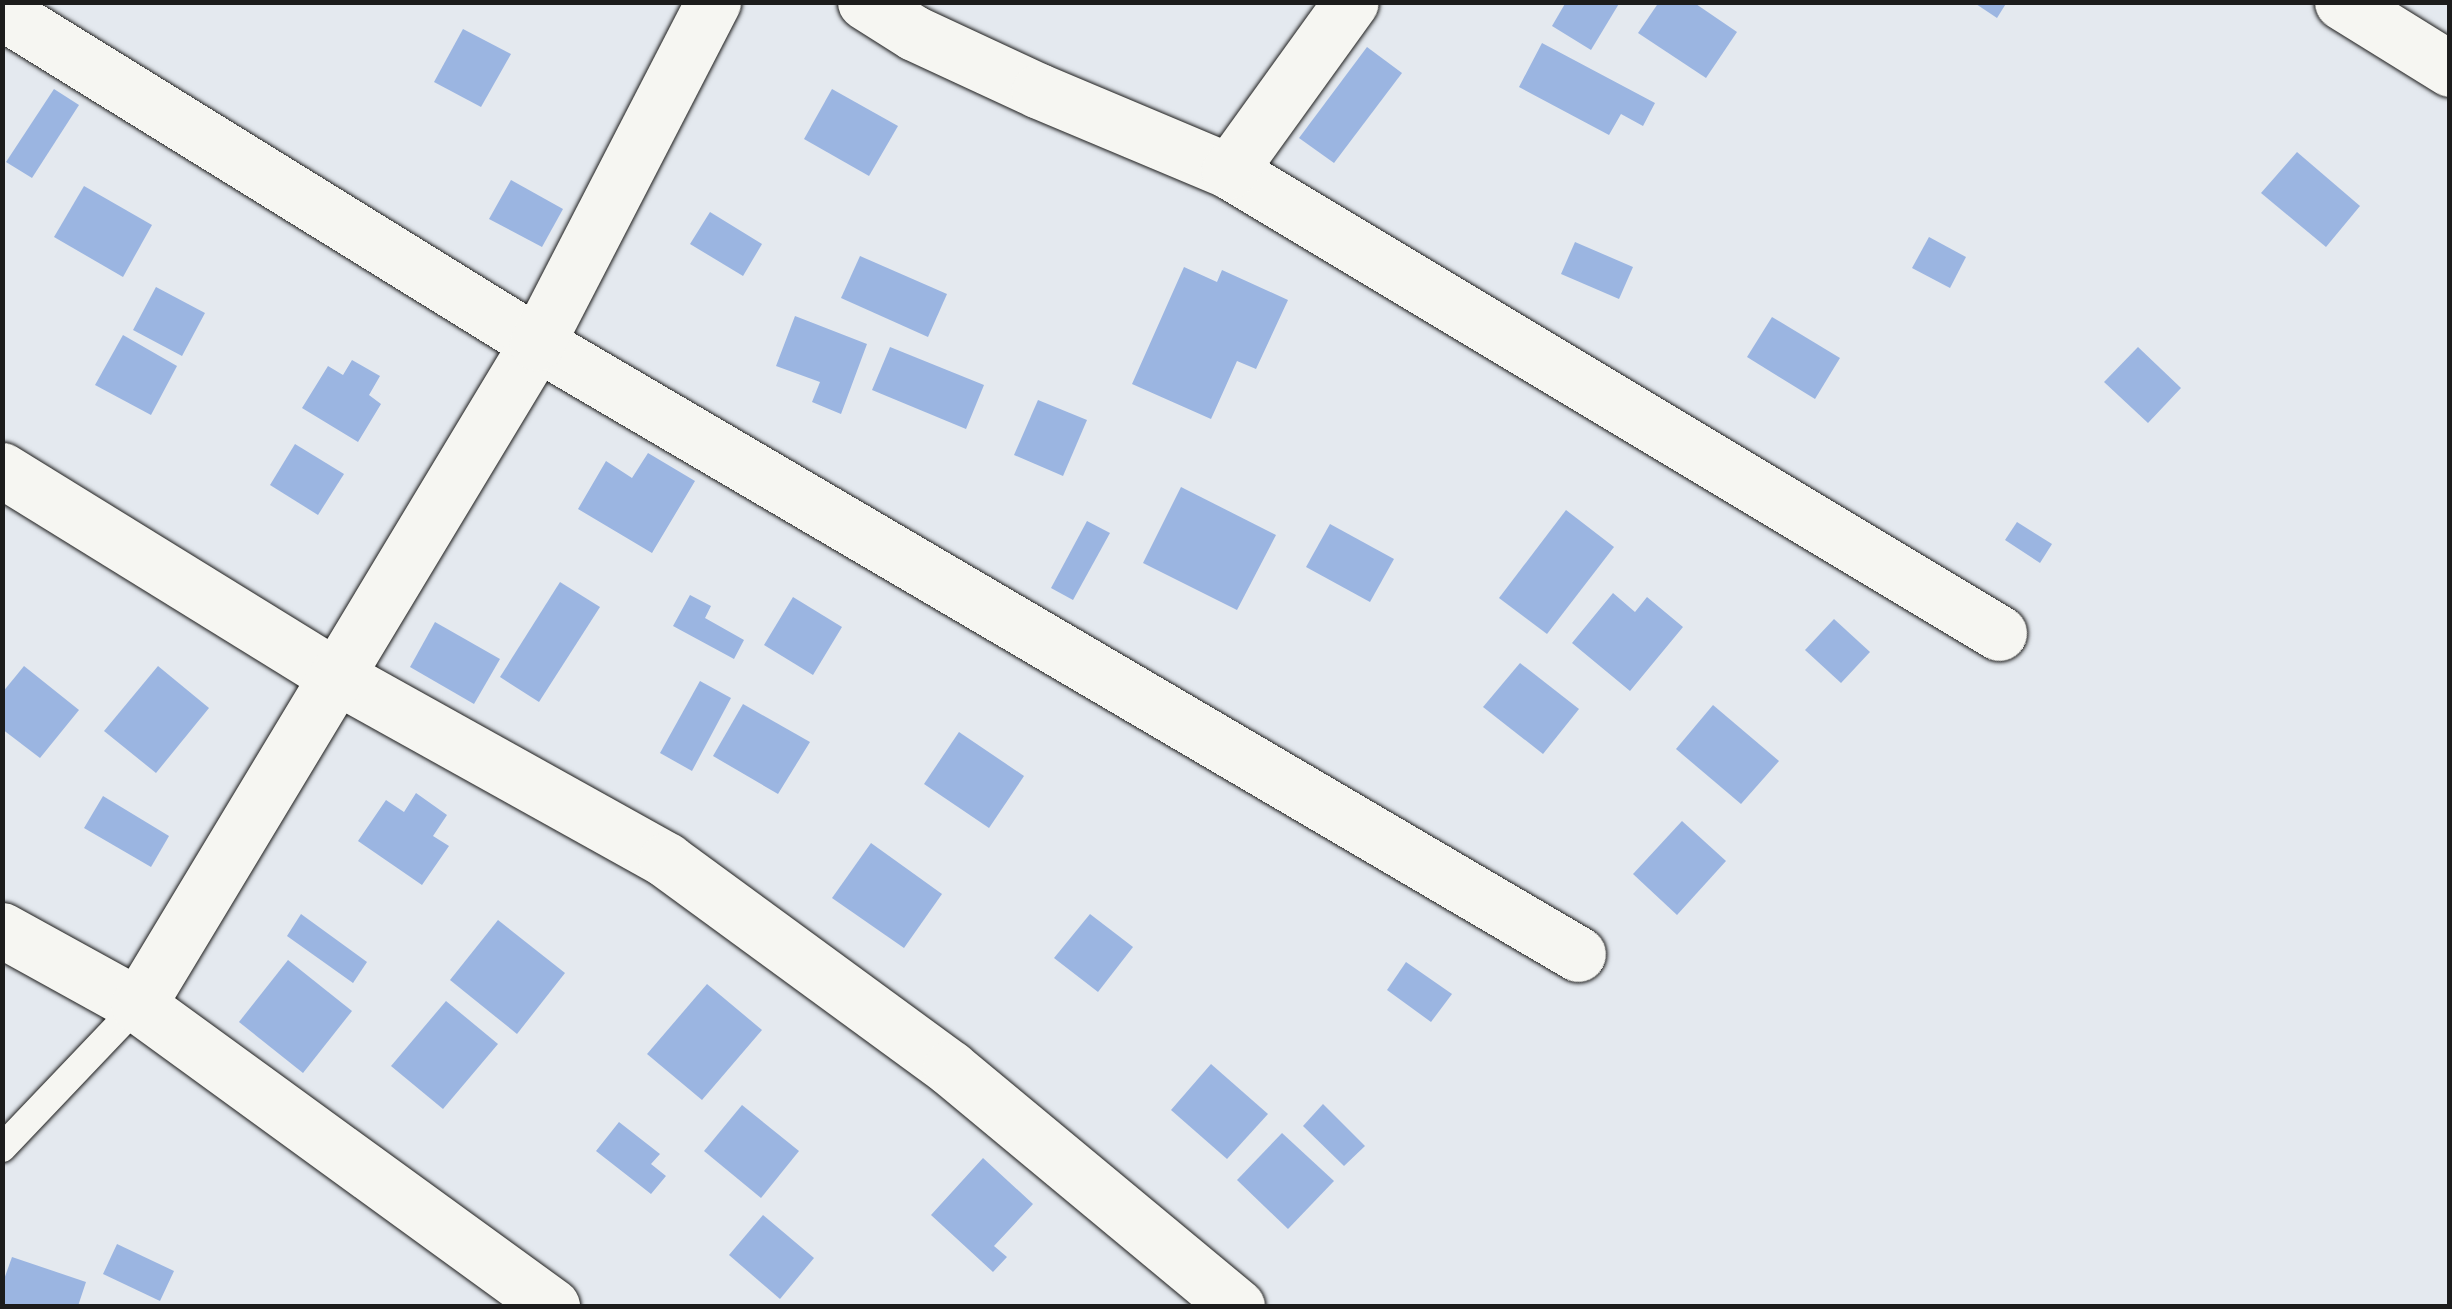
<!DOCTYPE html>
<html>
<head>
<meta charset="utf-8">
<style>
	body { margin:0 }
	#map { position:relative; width:2452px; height:1309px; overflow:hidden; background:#e4e9ef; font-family:Dekko,sans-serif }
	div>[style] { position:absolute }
	.building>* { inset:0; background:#9bb5e1 }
	.roads { filter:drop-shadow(0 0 2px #1c1c1c) drop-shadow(0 0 2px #1c1c1c) }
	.lane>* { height:28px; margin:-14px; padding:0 14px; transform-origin:14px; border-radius:14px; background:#f6f6f2 }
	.street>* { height:55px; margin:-27.5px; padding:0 27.5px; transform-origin:27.5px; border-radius:27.5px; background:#f6f6f2 }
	span { translate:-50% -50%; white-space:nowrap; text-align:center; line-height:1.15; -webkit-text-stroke:8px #f6f6f2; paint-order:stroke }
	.frame { position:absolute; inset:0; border:5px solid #1c1c1c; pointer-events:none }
</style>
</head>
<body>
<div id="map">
	<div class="building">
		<div style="clip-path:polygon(1566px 2px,1620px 2px,1591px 50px,1552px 26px)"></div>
		<div style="clip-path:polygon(1659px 2px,1693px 2px,1737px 32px,1706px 78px,1638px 33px)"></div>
		<div style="clip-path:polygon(1973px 2px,2007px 2px,1997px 18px)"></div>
		<div style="clip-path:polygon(463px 29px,511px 54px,481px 107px,434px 82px)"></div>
		<div style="clip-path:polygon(1542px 43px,1655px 103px,1643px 126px,1621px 114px,1609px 135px,1519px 87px)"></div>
		<div style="clip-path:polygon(1367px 47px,1402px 73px,1334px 163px,1299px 138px)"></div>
		<div style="clip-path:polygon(54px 89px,79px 105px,32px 178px,6px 162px)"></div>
		<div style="clip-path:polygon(832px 89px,898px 126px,869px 176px,804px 139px)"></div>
		<div style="clip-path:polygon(2297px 152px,2360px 206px,2326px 247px,2261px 193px)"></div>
		<div style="clip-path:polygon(511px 180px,563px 209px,542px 247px,489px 219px)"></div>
		<div style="clip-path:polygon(84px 186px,152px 225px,123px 277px,54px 237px)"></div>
		<div style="clip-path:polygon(710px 212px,762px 244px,743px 276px,690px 244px)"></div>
		<div style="clip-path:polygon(1929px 237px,1966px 257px,1950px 288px,1912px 268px)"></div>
		<div style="clip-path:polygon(1575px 242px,1633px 267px,1619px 299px,1561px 274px)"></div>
		<div style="clip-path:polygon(860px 256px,947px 294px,928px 337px,841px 298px)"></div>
		<div style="clip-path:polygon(1184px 267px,1217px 282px,1222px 270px,1288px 300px,1256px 369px,1237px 361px,1211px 419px,1132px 384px)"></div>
		<div style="clip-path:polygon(156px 287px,205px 313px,182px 356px,133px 330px)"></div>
		<div style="clip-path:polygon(795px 316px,867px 344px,841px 414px,812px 402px,820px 382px,776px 366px)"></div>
		<div style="clip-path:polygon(1772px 317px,1840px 358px,1815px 399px,1747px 357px)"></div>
		<div style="clip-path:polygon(123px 335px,177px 366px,151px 415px,95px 385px)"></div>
		<div style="clip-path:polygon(890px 347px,984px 385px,966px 429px,872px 390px)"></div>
		<div style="clip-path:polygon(2138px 347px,2181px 388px,2148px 423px,2104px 382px)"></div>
		<div style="clip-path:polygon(352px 360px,380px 376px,369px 395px,381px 404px,358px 442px,302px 408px,328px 366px,343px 375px)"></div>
		<div style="clip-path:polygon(1038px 400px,1087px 420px,1063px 476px,1014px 455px)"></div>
		<div style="clip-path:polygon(295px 444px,344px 474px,318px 515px,270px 485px)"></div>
		<div style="clip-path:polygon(648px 453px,695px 481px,652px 553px,578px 509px,606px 461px,632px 478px)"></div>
		<div style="clip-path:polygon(1181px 487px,1276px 535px,1237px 610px,1143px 563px)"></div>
		<div style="clip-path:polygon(1566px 510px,1614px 547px,1547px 634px,1499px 598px)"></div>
		<div style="clip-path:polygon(1087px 521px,1110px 533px,1073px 600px,1051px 588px)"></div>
		<div style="clip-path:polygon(2017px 522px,2052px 544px,2040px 563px,2005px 540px)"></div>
		<div style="clip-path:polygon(1330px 524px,1394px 559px,1370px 602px,1306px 567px)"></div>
		<div style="clip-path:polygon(560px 582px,600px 607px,539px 702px,500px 677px)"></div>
		<div style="clip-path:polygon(1613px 593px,1635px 612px,1647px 597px,1683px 627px,1630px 691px,1572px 643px)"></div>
		<div style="clip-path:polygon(690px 595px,711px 606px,705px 618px,744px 640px,734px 659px,673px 626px)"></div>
		<div style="clip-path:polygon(793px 597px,842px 627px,813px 675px,764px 645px)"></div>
		<div style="clip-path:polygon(1834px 619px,1870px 652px,1841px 683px,1805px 650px)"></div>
		<div style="clip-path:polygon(435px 622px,500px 659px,474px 704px,410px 667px)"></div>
		<div style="clip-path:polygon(1520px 663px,1579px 709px,1543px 754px,1483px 707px)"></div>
		<div style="clip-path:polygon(24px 666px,79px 710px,40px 758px,2px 729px,2px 693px)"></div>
		<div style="clip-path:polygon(158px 666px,209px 708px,156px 773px,104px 731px)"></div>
		<div style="clip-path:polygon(700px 681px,731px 698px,692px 771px,660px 753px)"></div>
		<div style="clip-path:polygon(743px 704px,810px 742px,778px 794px,713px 756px)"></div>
		<div style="clip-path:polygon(1713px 705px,1779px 761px,1741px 804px,1676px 749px)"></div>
		<div style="clip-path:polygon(959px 732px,1024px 776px,989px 828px,924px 784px)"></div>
		<div style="clip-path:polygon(416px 793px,447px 815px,433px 836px,449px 846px,422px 885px,358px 841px,386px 800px,404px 812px)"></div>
		<div style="clip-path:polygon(103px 796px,169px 836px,151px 867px,84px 828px)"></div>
		<div style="clip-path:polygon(1682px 821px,1726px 861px,1677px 915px,1633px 874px)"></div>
		<div style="clip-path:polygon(871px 843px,942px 894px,904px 948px,832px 898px)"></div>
		<div style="clip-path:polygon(301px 914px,367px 962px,353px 983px,287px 936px)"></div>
		<div style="clip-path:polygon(1090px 914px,1133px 947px,1098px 992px,1054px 958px)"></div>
		<div style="clip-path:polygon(498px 920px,565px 973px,517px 1034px,450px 980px)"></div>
		<div style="clip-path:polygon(288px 960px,352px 1011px,303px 1073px,239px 1022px)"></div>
		<div style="clip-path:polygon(1406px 962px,1452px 994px,1431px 1022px,1387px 990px)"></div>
		<div style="clip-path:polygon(707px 984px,762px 1030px,702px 1100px,647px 1054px)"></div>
		<div style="clip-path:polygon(446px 1001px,498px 1044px,443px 1109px,391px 1066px)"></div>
		<div style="clip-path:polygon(1211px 1064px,1268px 1114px,1227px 1159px,1171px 1110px)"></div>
		<div style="clip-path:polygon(1323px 1104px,1365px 1146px,1344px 1166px,1303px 1126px)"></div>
		<div style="clip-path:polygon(742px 1105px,799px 1151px,761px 1198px,704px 1151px)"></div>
		<div style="clip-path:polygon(619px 1122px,660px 1154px,651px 1164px,666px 1176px,651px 1194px,596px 1151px)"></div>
		<div style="clip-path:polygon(1282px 1133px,1334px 1181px,1288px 1229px,1237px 1180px)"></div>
		<div style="clip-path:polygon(983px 1158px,1033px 1204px,994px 1246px,1007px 1257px,993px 1272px,931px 1215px)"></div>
		<div style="clip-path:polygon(763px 1215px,814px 1258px,780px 1299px,729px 1255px)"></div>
		<div style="clip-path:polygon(117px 1244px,174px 1271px,160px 1301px,103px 1274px)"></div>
		<div style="clip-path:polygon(12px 1257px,86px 1282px,78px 1306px,2px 1306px,2px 1285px)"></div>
	</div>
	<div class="roads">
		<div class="lane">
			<div style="left:2px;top:1148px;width:197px;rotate:-46.4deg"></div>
		</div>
		<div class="street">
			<div style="left:865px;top:2px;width:58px;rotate:32.3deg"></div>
			<div style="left:914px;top:33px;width:138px;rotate:24.9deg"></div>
			<div style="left:1039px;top:91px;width:206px;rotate:22.8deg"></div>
			<div style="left:1229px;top:171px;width:898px;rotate:30.96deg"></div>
			<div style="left:2342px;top:2px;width:127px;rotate:31.8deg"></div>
			<div style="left:2px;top:12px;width:629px;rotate:31.74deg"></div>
			<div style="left:537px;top:343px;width:1207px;rotate:30.41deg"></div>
			<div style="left:1229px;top:171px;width:208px;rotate:-54.2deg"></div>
			<div style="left:2px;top:470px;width:392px;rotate:31.7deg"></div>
			<div style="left:336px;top:676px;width:378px;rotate:29.1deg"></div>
			<div style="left:666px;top:860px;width:352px;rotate:36.2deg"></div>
			<div style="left:950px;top:1068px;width:373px;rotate:39.7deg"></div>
			<div style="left:2px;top:930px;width:155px;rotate:28.9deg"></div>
			<div style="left:138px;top:1005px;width:512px;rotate:36.02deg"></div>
			<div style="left:138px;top:1005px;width:773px;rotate:-58.92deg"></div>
			<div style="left:537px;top:343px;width:384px;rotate:-62.7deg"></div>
		</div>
	</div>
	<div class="frame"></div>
</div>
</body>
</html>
